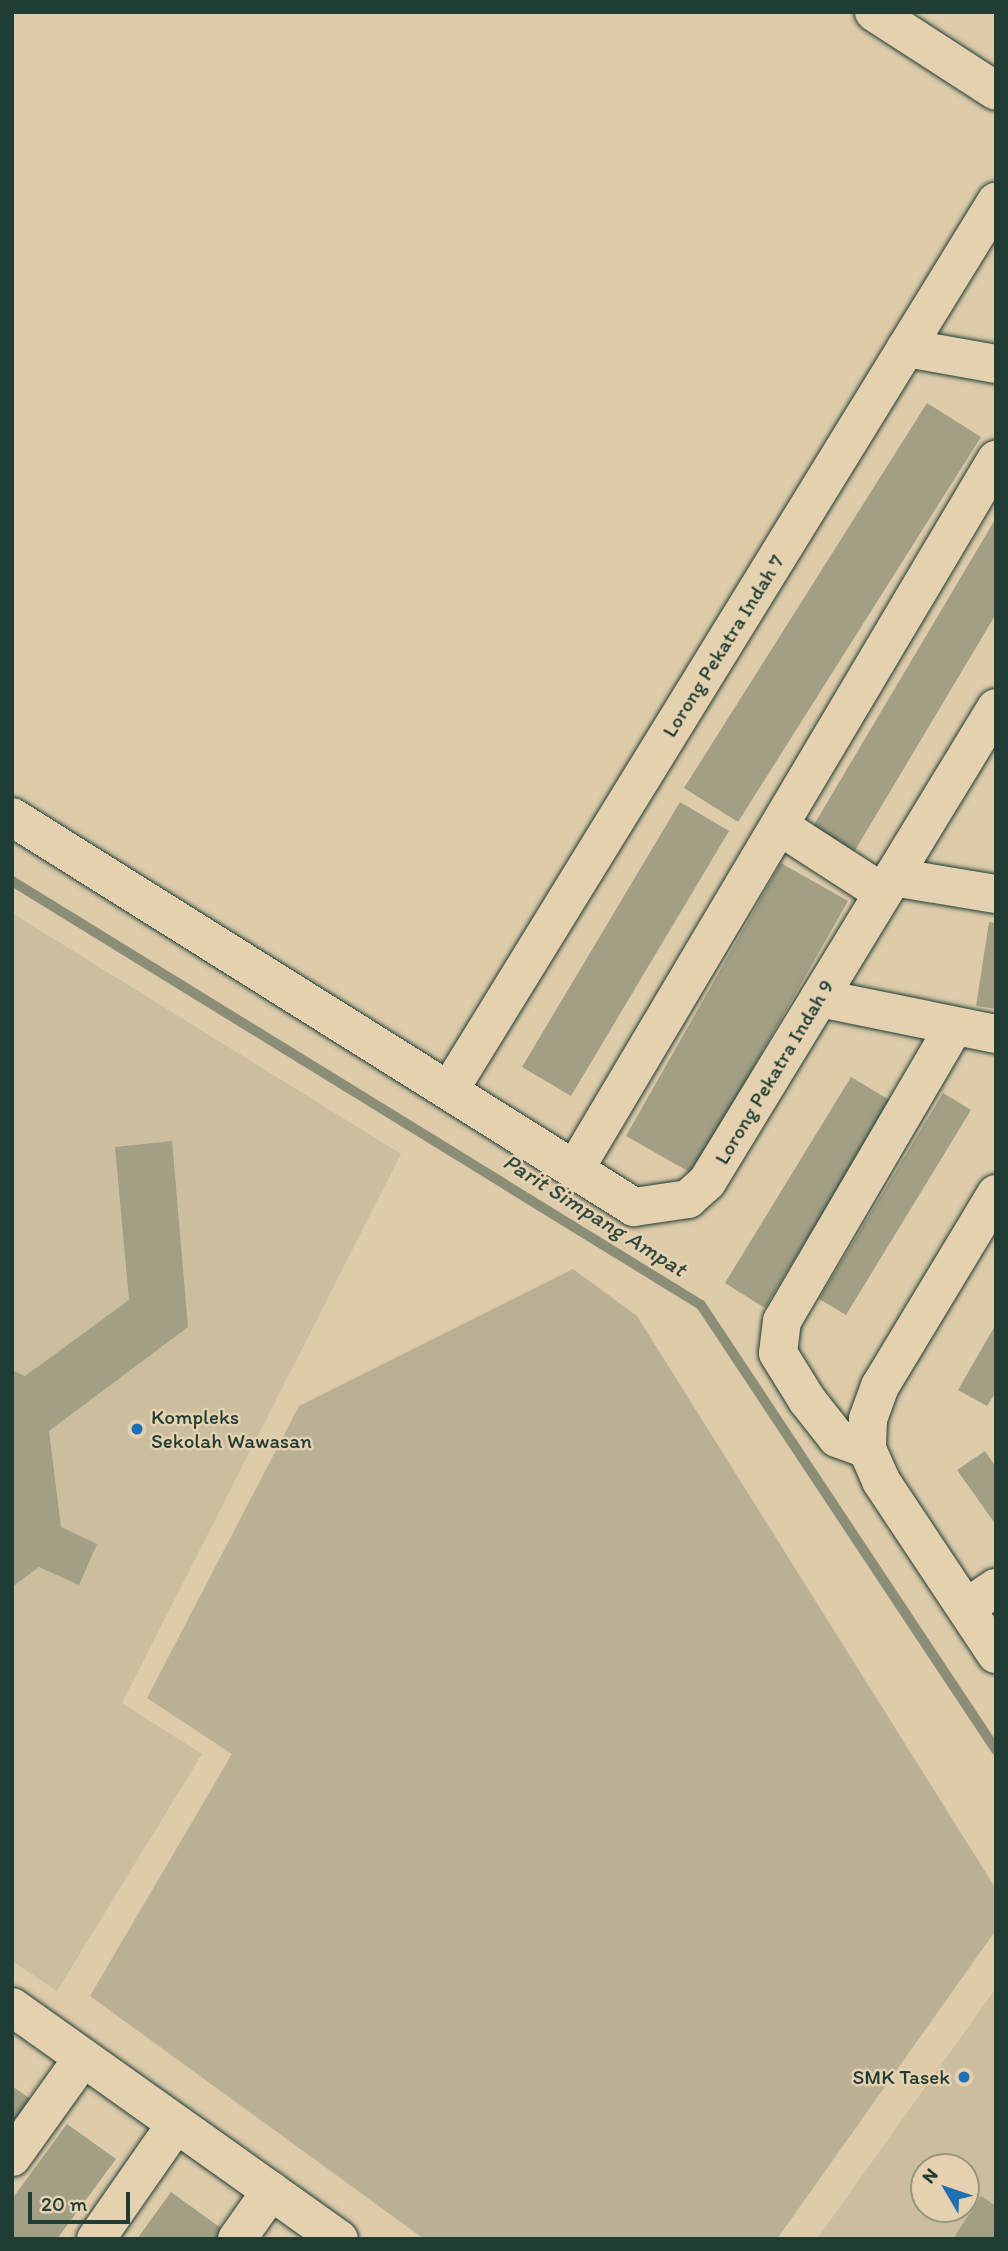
<!DOCTYPE html>
<html>
<head>
<meta charset="utf-8">
<style>
	body { margin:0 }
	#map { position:relative; width:1008px; height:2251px; overflow:hidden; background:#ddcbaa; font-family:Itim,sans-serif }
	div>[style] { position:absolute }
	.built>* { inset:0; background:#cbbe9f }
	.green>* { inset:0; background:#bab194 }
	.stream>* { height:10px; margin:-5px; padding:0 5px; transform-origin:5px; border-radius:5px; background:#8b8d77 }
	.building>* { inset:0; background:#a29f85 }
	.roads { filter:drop-shadow(0 0 2px #1f3d34) drop-shadow(0 0 2px #1f3d34) }
	.minor>* { height:38px; margin:-19px; padding:0 19px; transform-origin:19px; border-radius:19px; background:#e5d1af }
	.dots>* { width:19px; height:19px; translate:-50% -50%; box-sizing:border-box; border:4px solid #e5d1af; border-radius:50% }
	span { translate:-50% -50%; white-space:nowrap; text-align:center; line-height:1.15; -webkit-text-stroke:5px #e5d1af; paint-order:stroke }
	.street-label { font-size:21px; color:#1f3d34 }
	.poi-label { font-size:21px; color:#1f3d34 }
	.left { translate:0 -50%; text-align:left }
	.right { translate:-100% -50%; text-align:right }
	.water-label { font-size:23px; color:#2f493e; font-style:italic }
	.frame { position:absolute; inset:0; border:14px solid #1f3d34; pointer-events:none }
	.north { position:absolute; left:910px; top:2153px; width:70px; height:70px; box-sizing:border-box; background:#e5d1af; border:2px solid #96967e; border-radius:50%; rotate:309deg; font-size:19px; font-weight:700; line-height:28px; text-align:center; color:#1f3d34 }
	.north::after { content:''; display:block; margin:auto; width:24px; height:32px; background:#1f6fb2; clip-path:polygon(50% 0,100% 100%,50% 72%,0 100%) }
	.scale { position:absolute; left:28px; top:2192px; width:102px; height:32px; box-sizing:border-box; border:4px solid #1f3d34; border-top:0; padding-left:9px; font-size:21px; line-height:24px; white-space:nowrap; color:#1f3d34; -webkit-text-stroke:5px #e5d1af; paint-order:stroke }
</style>
</head>
<body>
<div id="map">
	<div class="built">
		<div style="clip-path:polygon(12px 913px,401px 1154px,122px 1703px,202px 1754px,57px 1991px,12px 1961px)"></div>
		<div style="clip-path:polygon(evenodd,996px 1988px,996px 2239px,817px 2239px,996px 1988px,924px 2167px,966px 2167px,966px 2209px,924px 2209px,924px 2167px)"></div>
	</div>
	<div class="green">
		<div style="clip-path:polygon(573px 1269px,637px 1316px,996px 1889px,996px 1930px,777px 2239px,424px 2239px,90px 1996px,232px 1754px,147px 1698px,299px 1406px)"></div>
	</div>
	<div class="stream">
		<div style="left:12px;top:881px;width:809px;rotate:31.61deg"></div>
		<div style="left:701px;top:1305px;width:534px;rotate:56.46deg"></div>
	</div>
	<div class="building">
		<div style="clip-path:polygon(927px 403px,981px 437px,738px 822px,684px 788px)"></div>
		<div style="clip-path:polygon(996px 518px,996px 614px,854px 852px,812px 828px)"></div>
		<div style="clip-path:polygon(680px 802px,729px 831px,571px 1096px,522px 1067px)"></div>
		<div style="clip-path:polygon(781px 863px,848px 901px,693px 1174px,626px 1136px)"></div>
		<div style="clip-path:polygon(989px 922px,996px 923px,996px 1009px,976px 1006px)"></div>
		<div style="clip-path:polygon(851px 1077px,891px 1101px,765px 1308px,725px 1283px)"></div>
		<div style="clip-path:polygon(943px 1093px,971px 1110px,846px 1315px,819px 1299px)"></div>
		<div style="clip-path:polygon(172px 1141px,188px 1327px,49px 1431px,61px 1527px,97px 1544px,79px 1585px,39px 1567px,12px 1587px,12px 1370px,25px 1376px,129px 1300px,115px 1147px)"></div>
		<div style="clip-path:polygon(996px 1324px,996px 1392px,987px 1406px,958px 1390px)"></div>
		<div style="clip-path:polygon(985px 1451px,996px 1467px,996px 1525px,957px 1470px)"></div>
		<div style="clip-path:polygon(12px 2086px,36px 2103px,12px 2136px)"></div>
		<div style="clip-path:polygon(67px 2124px,116px 2159px,57px 2239px,12px 2239px,12px 2199px)"></div>
		<div style="clip-path:polygon(171px 2192px,225px 2231px,219px 2239px,137px 2239px)"></div>
		<div style="clip-path:polygon(981px 2196px,996px 2206px,996px 2239px,953px 2239px)"></div>
	</div>
	<div class="roads">
		<div class="minor">
			<div style="left:874px;top:12px;width:145px;rotate:32.9deg"></div>
			<div style="left:906px;top:348px;width:91px;rotate:10.1deg"></div>
			<div style="left:12px;top:817px;width:734px;rotate:32.09deg"></div>
			<div style="left:634px;top:1207px;width:55px;rotate:-8.4deg"></div>
			<div style="left:688px;top:1199px;width:25px;rotate:-42deg"></div>
			<div style="left:707px;top:1182px;width:555px;rotate:-58.63deg"></div>
			<div style="left:781px;top:827px;width:121px;rotate:32.9deg"></div>
			<div style="left:893px;top:877px;width:104px;rotate:9.4deg"></div>
			<div style="left:819px;top:998px;width:181px;rotate:11.5deg"></div>
			<div style="left:450px;top:1089px;width:1042px;rotate:-58.39deg"></div>
			<div style="left:575px;top:1169px;width:825px;rotate:-59.3deg"></div>
			<div style="left:996px;top:1194px;width:224px;rotate:121.1deg"></div>
			<div style="left:880px;top:1386px;width:35px;rotate:110deg"></div>
			<div style="left:868px;top:1419px;width:30px;rotate:92deg"></div>
			<div style="left:867px;top:1449px;width:35px;rotate:66deg"></div>
			<div style="left:881px;top:1481px;width:208px;rotate:56.4deg"></div>
			<div style="left:867px;top:1449px;width:32px;rotate:-160deg"></div>
			<div style="left:837px;top:1438px;width:48px;rotate:-128.3deg"></div>
			<div style="left:807px;top:1400px;width:55px;rotate:-121.7deg"></div>
			<div style="left:778px;top:1353px;width:32px;rotate:-83deg"></div>
			<div style="left:782px;top:1321px;width:341px;rotate:-59.7deg"></div>
			<div style="left:966px;top:1608px;width:36px;rotate:-34deg"></div>
			<div style="left:12px;top:2007px;width:401px;rotate:35.4deg"></div>
			<div style="left:12px;top:2157px;width:122px;rotate:-54.4deg"></div>
			<div style="left:96px;top:2239px;width:140px;rotate:-55.2deg"></div>
			<div style="left:237px;top:2239px;width:59px;rotate:-54.7deg"></div>
		</div>
	</div>
	<div class="dots">
		<div style="left:137px;top:1429px;background:#1f6fb2"></div>
		<div style="left:964px;top:2077px;background:#1f6fb2"></div>
	</div>
	<div class="street-label">
		<span style="left:723px;top:646px;rotate:-58deg">Lorong Pekatra Indah 7</span>
		<span style="left:774px;top:1072px;rotate:-59deg">Lorong Pekatra Indah 9</span>
	</div>
	<div class="poi-label">
		<span class="left" style="left:151px;top:1429px">Kompleks<br>Sekolah Wawasan</span>
		<span class="right" style="left:950px;top:2077px">SMK Tasek</span>
	</div>
	<div class="water-label">
		<span style="left:595px;top:1215px;rotate:32deg">Parit Simpang Ampat</span>
	</div>
	<div class="frame"></div>
	<div class="north">N</div>
	<div class="scale">20 m</div>
</div>
</body>
</html>
